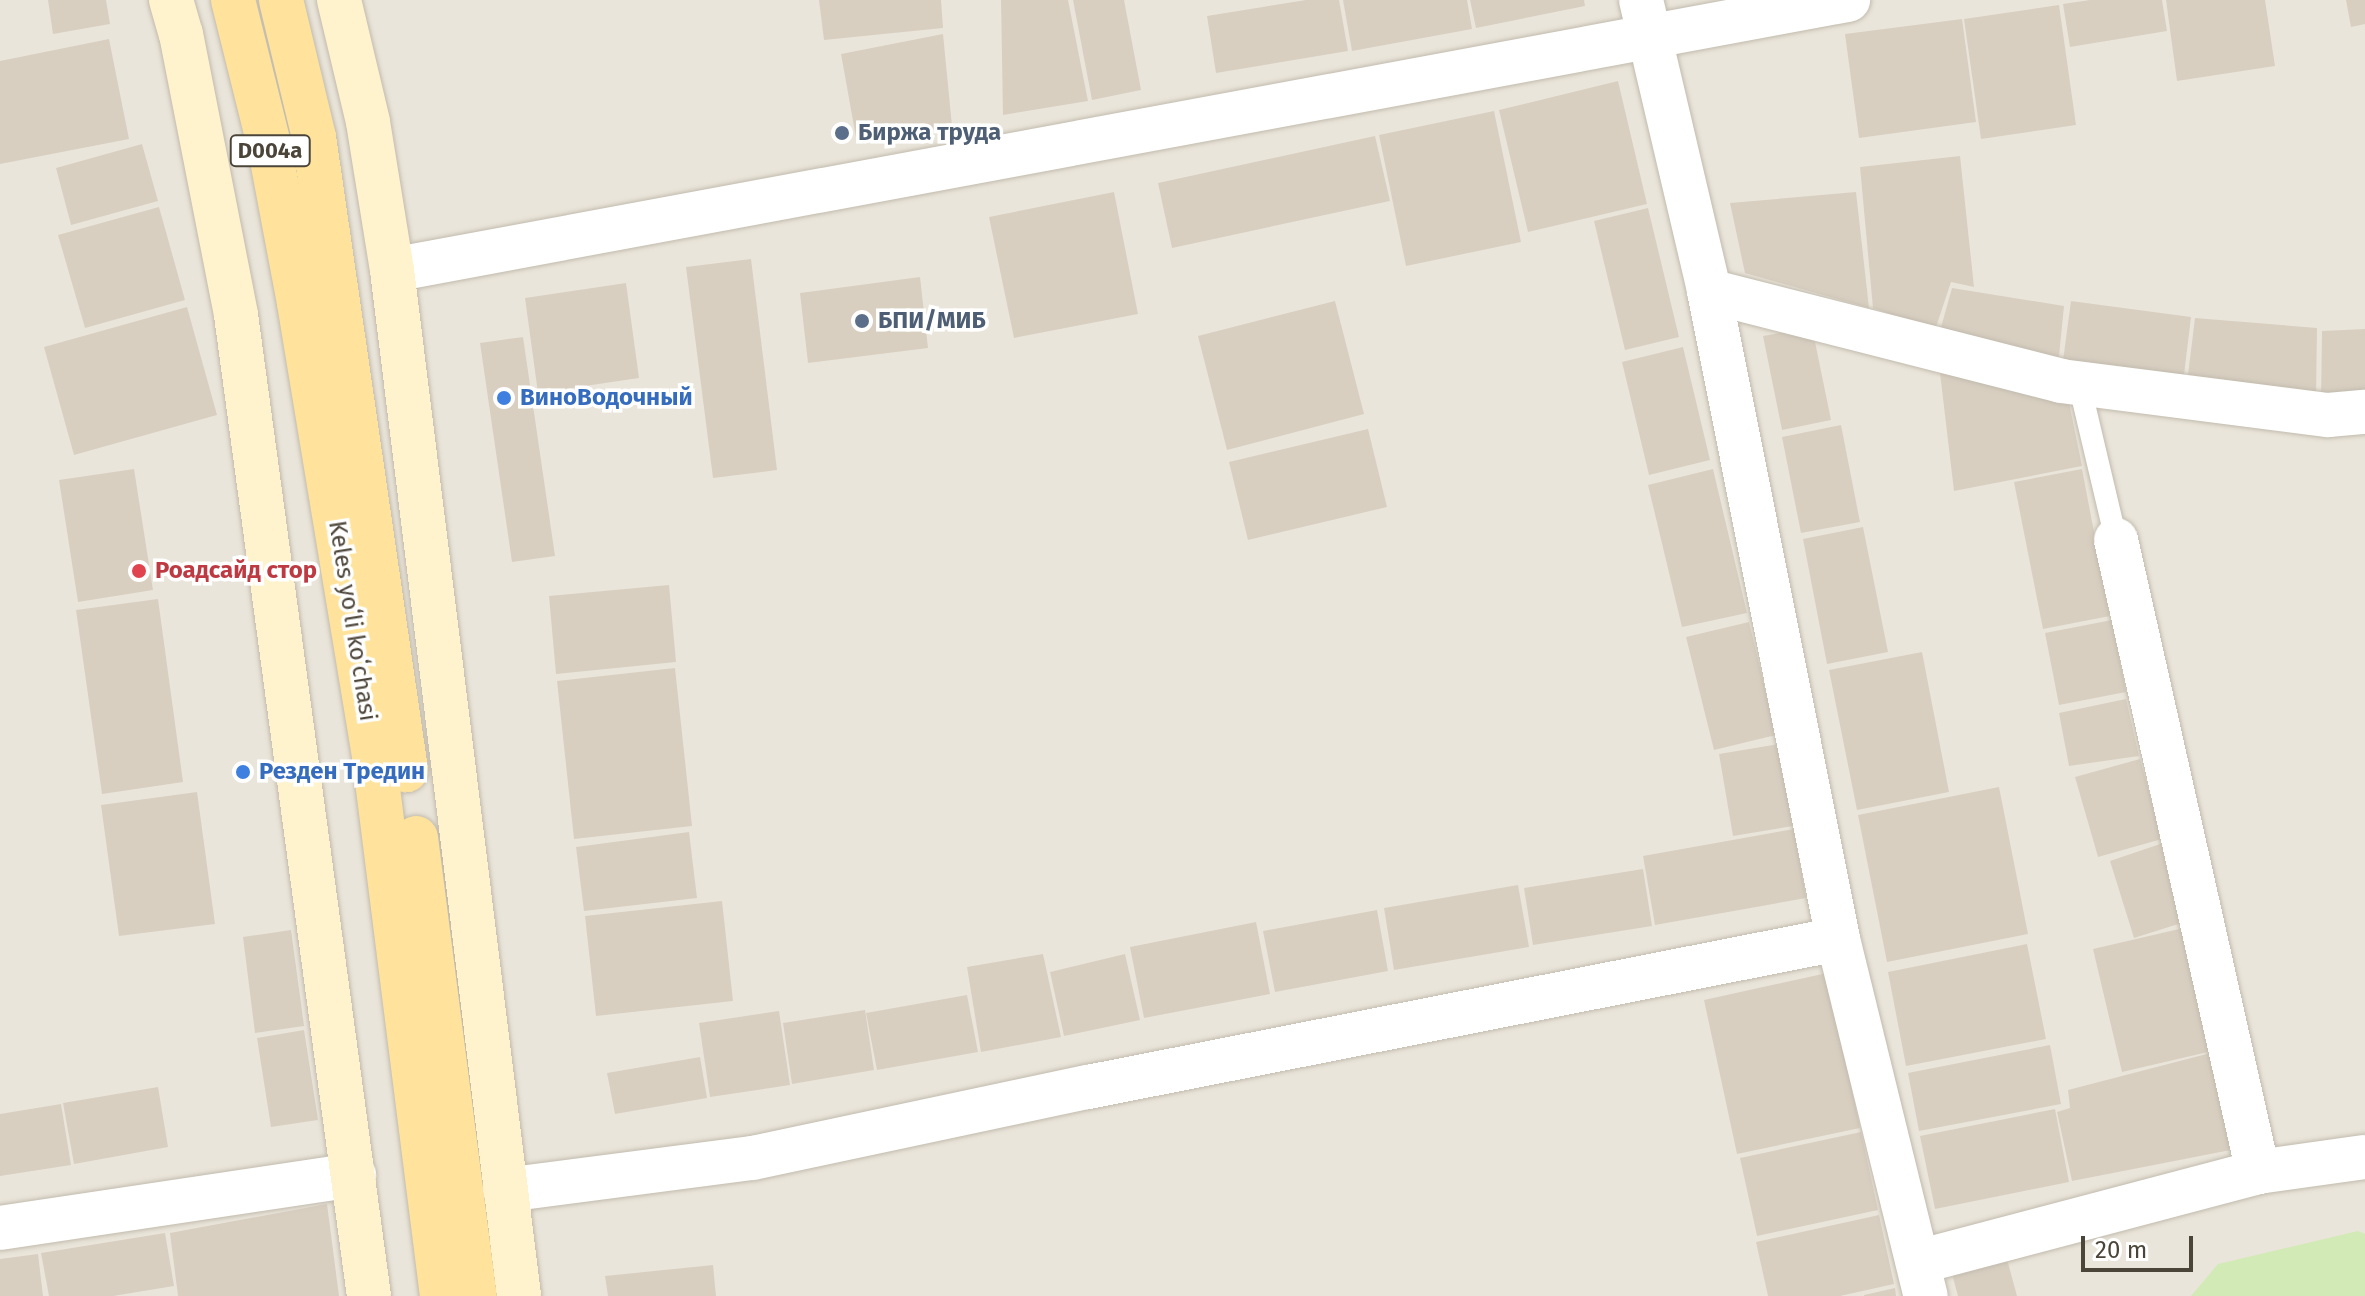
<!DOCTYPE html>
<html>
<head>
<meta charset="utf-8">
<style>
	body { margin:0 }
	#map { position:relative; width:2365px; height:1296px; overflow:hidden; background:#f6f3ec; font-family:"Fira Sans",sans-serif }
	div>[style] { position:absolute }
	.residential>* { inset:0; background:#eae5da }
	.green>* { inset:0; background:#d2eab5 }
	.building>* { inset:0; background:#d8cfc1 }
	.roads { filter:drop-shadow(0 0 2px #c2bbae) drop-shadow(0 0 2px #c2bbae) }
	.lane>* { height:22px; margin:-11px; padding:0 11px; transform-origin:11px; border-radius:11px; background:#fff }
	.street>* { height:44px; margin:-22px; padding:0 22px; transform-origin:22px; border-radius:22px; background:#fff }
	.secondary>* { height:44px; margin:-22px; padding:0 22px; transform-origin:22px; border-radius:22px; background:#fff3cd }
	.primary>* { height:44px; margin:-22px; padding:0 22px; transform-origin:22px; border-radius:22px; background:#ffe39c }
	.dots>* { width:22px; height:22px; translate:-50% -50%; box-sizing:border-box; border:4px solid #fff; border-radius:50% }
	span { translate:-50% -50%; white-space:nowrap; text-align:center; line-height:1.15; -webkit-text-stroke:7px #fff; paint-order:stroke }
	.shield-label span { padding:2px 6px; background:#fff; border:2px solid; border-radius:6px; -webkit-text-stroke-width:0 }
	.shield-label { font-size:22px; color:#4b4439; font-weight:700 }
	.service-label { font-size:24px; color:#4e5e75; font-weight:700 }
	.left { translate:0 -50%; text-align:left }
	.shop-label { font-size:24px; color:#366cbe; font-weight:700 }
	.health-label { font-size:24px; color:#be3a42; font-weight:700 }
	.street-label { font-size:24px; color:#4b4439 }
	.scale { position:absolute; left:2081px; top:1236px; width:112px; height:36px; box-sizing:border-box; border:4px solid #4b4439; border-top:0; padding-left:10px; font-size:24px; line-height:28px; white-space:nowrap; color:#4b4439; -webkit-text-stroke:6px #fff; paint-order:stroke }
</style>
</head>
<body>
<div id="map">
	<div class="residential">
		<div style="clip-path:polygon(0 0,2365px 0,2365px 1296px,0 1296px)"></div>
	</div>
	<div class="green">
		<div style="clip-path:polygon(2358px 1231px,2365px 1234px,2365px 1296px,2191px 1296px,2218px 1264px)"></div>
	</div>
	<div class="building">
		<div style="clip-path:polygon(48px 0,106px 0,110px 24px,53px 34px)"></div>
		<div style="clip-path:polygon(819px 0,941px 0,943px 28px,824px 40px)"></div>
		<div style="clip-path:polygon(1001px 0,1068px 0,1088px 101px,1003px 115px)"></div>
		<div style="clip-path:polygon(1073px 0,1124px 0,1141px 90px,1092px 100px)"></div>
		<div style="clip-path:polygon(1306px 0,1339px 0,1348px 51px,1216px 73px,1207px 16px)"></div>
		<div style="clip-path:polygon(1343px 0,1467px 0,1472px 29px,1352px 51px)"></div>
		<div style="clip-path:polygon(1470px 0,1584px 0,1585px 6px,1476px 28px)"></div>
		<div style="clip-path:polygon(2090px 0,2162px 0,2167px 31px,2070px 47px,2063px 4px)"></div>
		<div style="clip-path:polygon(2166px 0,2265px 0,2275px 66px,2177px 81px)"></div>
		<div style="clip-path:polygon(2346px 0,2365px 0,2365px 24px,2351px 27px)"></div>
		<div style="clip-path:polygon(2059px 5px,2076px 125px,1981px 139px,1964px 19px)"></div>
		<div style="clip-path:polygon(1962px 19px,1976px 122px,1859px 138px,1845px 34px)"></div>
		<div style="clip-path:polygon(943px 34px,952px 126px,857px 143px,841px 54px)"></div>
		<div style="clip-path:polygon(109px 39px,129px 139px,0 164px,0 61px)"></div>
		<div style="clip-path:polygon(1618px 81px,1647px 204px,1528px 232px,1499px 110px)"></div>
		<div style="clip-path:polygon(1494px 111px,1521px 242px,1406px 266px,1379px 135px)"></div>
		<div style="clip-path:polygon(1375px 136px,1390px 201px,1172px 248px,1158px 183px)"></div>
		<div style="clip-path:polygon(142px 144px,158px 201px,71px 225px,56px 168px)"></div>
		<div style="clip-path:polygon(1960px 156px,1974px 287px,1951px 282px,1935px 330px,1873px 308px,1860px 167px)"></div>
		<div style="clip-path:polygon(1114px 192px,1138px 314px,1014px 338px,989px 217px)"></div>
		<div style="clip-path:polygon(1856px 192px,1869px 308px,1745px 273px,1730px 203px)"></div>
		<div style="clip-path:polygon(159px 207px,185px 300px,85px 328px,58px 235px)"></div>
		<div style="clip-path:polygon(1648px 208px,1679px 337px,1625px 350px,1594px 221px)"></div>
		<div style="clip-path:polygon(751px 259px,777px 470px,713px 478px,686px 267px)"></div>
		<div style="clip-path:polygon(920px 277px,928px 348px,808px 363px,800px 293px)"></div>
		<div style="clip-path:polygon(626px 283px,639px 378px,538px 393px,525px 298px)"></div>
		<div style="clip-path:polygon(1952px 288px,2064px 306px,2058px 366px,1940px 331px)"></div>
		<div style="clip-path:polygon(1335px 301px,1364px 414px,1227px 450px,1198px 336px)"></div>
		<div style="clip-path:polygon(2071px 301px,2191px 317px,2183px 383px,2062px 368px)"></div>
		<div style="clip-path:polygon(187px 307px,217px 415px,74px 455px,44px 347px)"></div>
		<div style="clip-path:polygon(2195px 318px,2317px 328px,2316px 397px,2187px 383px)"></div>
		<div style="clip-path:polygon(1812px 327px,1831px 420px,1782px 430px,1763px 336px)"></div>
		<div style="clip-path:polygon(2365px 329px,2365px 399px,2321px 399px,2322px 331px)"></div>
		<div style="clip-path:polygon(523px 337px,555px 556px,512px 562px,480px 343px)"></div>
		<div style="clip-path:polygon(1683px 347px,1710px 460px,1649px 475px,1622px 362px)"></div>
		<div style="clip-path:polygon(1940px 373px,2068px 398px,2082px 466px,1954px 491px)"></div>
		<div style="clip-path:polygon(1841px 425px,1860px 522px,1801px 533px,1782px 437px)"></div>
		<div style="clip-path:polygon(1368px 429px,1387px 507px,1248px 540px,1229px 462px)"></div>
		<div style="clip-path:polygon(134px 469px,153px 590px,78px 602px,59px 480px)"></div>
		<div style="clip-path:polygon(1713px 469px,1747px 613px,1682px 627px,1648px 485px)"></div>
		<div style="clip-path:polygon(2082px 469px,2110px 616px,2043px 629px,2014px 482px)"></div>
		<div style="clip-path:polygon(1863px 527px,1888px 652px,1827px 664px,1803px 539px)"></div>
		<div style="clip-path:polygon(669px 585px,676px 662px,556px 674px,549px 596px)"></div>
		<div style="clip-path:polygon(158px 599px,183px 782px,102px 794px,76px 610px)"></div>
		<div style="clip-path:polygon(2112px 620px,2126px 692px,2059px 705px,2045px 633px)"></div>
		<div style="clip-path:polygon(1749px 622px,1776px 735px,1714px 750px,1686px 637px)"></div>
		<div style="clip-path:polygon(1922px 652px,1949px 792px,1857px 810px,1829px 670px)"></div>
		<div style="clip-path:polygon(675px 668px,692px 826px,574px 839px,557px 681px)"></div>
		<div style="clip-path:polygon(2126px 699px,2139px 756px,2069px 766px,2059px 713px)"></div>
		<div style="clip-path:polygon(1779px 744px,1793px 826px,1733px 836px,1719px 754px)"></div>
		<div style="clip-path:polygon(2140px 759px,2162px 839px,2098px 857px,2075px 777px)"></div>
		<div style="clip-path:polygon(1999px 787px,2028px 934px,1887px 962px,1858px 815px)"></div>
		<div style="clip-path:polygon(197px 792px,215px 924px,119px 936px,101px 805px)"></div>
		<div style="clip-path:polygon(1794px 829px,1806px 898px,1655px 925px,1643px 856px)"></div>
		<div style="clip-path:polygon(689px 832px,697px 898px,584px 911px,576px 847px)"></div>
		<div style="clip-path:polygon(2163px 843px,2191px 920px,2134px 938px,2110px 861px)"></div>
		<div style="clip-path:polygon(1643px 869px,1652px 926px,1533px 945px,1524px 888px)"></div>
		<div style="clip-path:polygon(1518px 885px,1529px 947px,1394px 970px,1384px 908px)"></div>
		<div style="clip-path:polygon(722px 901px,733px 1001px,596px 1016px,585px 916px)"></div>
		<div style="clip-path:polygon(1377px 910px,1388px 971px,1275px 992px,1263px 931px)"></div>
		<div style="clip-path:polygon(1256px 922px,1270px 994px,1144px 1018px,1130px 947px)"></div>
		<div style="clip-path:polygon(2192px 926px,2221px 1049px,2122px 1072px,2093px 949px)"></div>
		<div style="clip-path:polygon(291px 930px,304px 1026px,255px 1033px,243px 937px)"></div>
		<div style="clip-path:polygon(2027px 944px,2046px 1039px,1906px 1066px,1888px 972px)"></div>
		<div style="clip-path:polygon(1043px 954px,1061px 1037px,981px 1052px,967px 967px)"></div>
		<div style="clip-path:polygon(1125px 954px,1140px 1020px,1064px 1036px,1050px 972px)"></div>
		<div style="clip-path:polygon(1827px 973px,1860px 1128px,1737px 1154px,1704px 1000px)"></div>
		<div style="clip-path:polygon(967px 995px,978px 1052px,877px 1070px,866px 1013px)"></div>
		<div style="clip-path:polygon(865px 1010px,874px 1070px,792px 1084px,783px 1023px)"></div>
		<div style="clip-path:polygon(779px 1011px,790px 1085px,710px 1097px,699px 1023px)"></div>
		<div style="clip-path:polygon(304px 1030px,318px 1120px,271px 1127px,257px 1038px)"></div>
		<div style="clip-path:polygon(2050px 1045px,2061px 1104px,1919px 1131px,1908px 1073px)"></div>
		<div style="clip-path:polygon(2222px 1050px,2241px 1148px,2072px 1181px,2057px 1112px,2070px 1108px,2068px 1090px)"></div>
		<div style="clip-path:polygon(700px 1057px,707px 1098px,615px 1114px,607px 1073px)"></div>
		<div style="clip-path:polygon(158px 1087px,168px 1147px,74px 1164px,63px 1103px)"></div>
		<div style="clip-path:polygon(61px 1104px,71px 1165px,0 1176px,0 1114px)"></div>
		<div style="clip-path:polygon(2055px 1109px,2069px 1182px,1935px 1209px,1920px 1136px)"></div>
		<div style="clip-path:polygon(1861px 1132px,1878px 1210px,1757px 1236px,1740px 1158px)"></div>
		<div style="clip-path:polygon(327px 1204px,339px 1296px,178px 1296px,170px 1233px)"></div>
		<div style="clip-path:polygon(1879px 1215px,1894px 1284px,1840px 1296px,1768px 1296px,1756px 1242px)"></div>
		<div style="clip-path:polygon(165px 1233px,174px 1286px,113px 1296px,49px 1296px,41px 1253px)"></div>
		<div style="clip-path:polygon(38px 1254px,43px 1296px,0 1296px,0 1259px)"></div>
		<div style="clip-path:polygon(2007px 1259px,2017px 1296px,1958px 1296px,1952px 1274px)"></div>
		<div style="clip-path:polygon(713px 1265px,716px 1296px,608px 1296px,605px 1276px)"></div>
		<div style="clip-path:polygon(1895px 1288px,1896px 1296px,1864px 1296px,1864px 1295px)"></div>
	</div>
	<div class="roads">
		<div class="lane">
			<div style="left:2079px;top:383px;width:161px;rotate:76.7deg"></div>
		</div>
		<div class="street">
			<div style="left:1641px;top:0;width:299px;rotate:76.8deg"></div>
			<div style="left:1709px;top:291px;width:661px;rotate:78.74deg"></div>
			<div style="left:1838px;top:939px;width:368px;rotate:76.2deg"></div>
			<div style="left:392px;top:270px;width:1481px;rotate:-10.51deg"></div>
			<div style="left:1709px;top:291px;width:363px;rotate:14.3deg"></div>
			<div style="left:2061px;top:381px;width:269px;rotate:7.3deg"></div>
			<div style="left:2328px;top:415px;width:37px;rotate:-5deg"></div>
			<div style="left:2116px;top:540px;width:648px;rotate:77.34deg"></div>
			<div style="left:505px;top:1190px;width:250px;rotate:-7.4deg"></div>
			<div style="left:753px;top:1158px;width:342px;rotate:-12deg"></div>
			<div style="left:1088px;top:1087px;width:764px;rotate:-11.16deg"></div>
			<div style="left:0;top:1228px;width:358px;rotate:-8.5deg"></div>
			<div style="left:1918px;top:1262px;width:352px;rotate:-14.8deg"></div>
			<div style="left:2258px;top:1172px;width:108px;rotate:-8deg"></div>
		</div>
		<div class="secondary">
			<div style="left:171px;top:0;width:35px;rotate:74deg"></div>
			<div style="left:181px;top:34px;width:286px;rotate:78.9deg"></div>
			<div style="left:236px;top:315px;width:990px;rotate:82.28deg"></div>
			<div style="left:339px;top:0;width:125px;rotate:76.6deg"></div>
			<div style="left:368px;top:122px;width:150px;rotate:80.8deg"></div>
			<div style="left:392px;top:270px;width:1034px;rotate:82.94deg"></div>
		</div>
		<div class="primary">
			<div style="left:233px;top:0;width:148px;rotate:76deg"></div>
			<div style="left:269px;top:144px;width:162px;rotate:79.3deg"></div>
			<div style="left:299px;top:303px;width:460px;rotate:80.6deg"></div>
			<div style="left:374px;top:757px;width:543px;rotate:82.81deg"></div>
			<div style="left:281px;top:0;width:141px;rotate:76.5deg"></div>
			<div style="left:314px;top:137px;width:640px;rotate:81.73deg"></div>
			<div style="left:416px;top:838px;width:462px;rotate:82.7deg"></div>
		</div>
	</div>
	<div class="dots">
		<div style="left:842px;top:133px;background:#5c6f8a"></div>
		<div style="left:862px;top:321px;background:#5c6f8a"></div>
		<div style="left:504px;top:398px;background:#3f7fe0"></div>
		<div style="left:139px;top:571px;background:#e0444e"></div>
		<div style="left:243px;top:772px;background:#3f7fe0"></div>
	</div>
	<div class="shield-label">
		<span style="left:270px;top:151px">D004a</span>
	</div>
	<div class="service-label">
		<span class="left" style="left:858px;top:133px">Биржа труда</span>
		<span class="left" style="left:878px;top:321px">БПИ/МИБ</span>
	</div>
	<div class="shop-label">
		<span class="left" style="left:520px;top:398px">ВиноВодочный</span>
		<span class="left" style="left:259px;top:772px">Резден Тредин</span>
	</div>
	<div class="health-label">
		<span class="left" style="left:155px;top:571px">Роадсайд стор</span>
	</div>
	<div class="street-label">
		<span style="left:352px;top:621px;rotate:81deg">Keles yoʻli koʻchasi</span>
	</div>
	<div class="scale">20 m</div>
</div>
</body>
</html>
